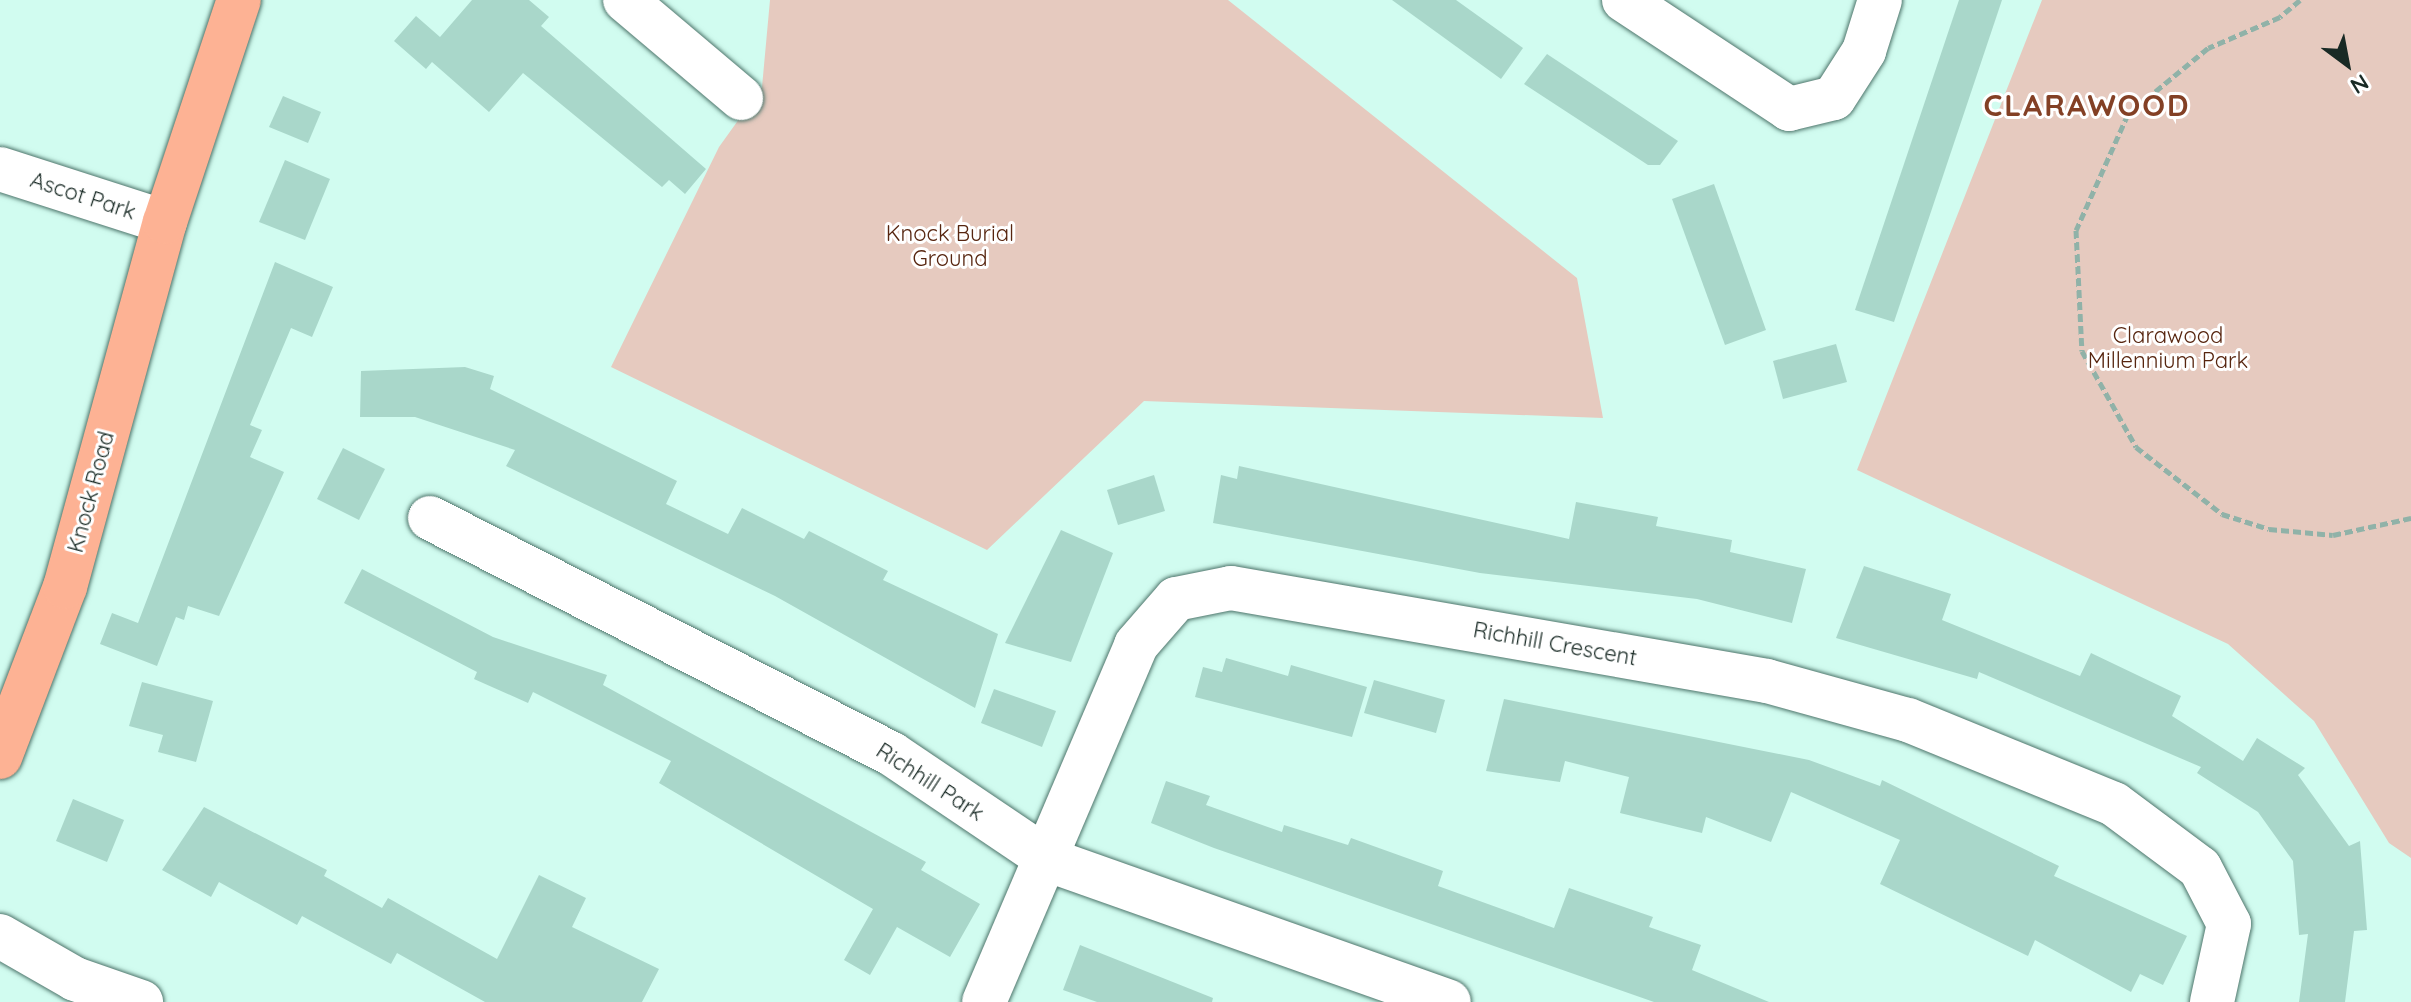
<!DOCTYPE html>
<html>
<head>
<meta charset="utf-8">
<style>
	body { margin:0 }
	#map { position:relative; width:2411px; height:1002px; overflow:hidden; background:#d1fcf0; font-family:Quicksand,sans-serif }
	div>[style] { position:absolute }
	.green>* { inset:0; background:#e6cabf }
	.building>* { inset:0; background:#a9d7ca }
	.path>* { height:5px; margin-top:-2.5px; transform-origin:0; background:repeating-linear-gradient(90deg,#90b2a8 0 8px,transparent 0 12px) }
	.roads { filter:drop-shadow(0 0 2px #4e756b) drop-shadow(0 0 2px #4e756b) }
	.minor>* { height:44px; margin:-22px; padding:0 22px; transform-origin:22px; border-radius:22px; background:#fff }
	.highway>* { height:44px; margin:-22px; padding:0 22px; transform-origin:22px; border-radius:22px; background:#fdb294 }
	span { translate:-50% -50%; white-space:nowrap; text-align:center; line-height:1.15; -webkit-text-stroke:6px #fff; paint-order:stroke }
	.street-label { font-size:22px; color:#192a25 }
	.park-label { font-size:22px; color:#57250f }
	.district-label { font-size:30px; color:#834025; font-weight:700; letter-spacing:2px }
	.north { position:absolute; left:2307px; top:24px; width:80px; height:80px; -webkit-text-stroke:6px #fff; paint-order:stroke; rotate:148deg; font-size:22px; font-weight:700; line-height:32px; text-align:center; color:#192a25 }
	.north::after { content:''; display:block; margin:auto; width:28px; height:36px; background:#192a25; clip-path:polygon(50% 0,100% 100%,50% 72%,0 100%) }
</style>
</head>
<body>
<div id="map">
	<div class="green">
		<div style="clip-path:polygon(770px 0,1228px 0,1577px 278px,1603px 418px,1144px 401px,987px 550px,611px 367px,719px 147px,762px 87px)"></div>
		<div style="clip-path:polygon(2042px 0,2411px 0,2411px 858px,2389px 843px,2314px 721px,2228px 644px,1857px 470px)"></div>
	</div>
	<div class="building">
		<div style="clip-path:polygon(472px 0,529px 0,549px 17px,541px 26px,706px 169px,685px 194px,669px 180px,662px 187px,523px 73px,489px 112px,432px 62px,426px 69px,394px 41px,416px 16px,440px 37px)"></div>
		<div style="clip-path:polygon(1392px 0,1456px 0,1523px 48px,1501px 79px)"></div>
		<div style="clip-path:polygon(1959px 0,2002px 0,1894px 322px,1855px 310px)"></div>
		<div style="clip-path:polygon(1547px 54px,1678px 141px,1660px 165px,1648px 165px,1524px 84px)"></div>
		<div style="clip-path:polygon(283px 96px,321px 112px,308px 143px,269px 127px)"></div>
		<div style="clip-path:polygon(285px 160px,330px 179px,305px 240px,259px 222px)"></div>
		<div style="clip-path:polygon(1714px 184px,1766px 330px,1725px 345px,1672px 199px)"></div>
		<div style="clip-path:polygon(275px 262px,333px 287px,312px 337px,291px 328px,250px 425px,262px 430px,250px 457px,284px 472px,219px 616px,188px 606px,184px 620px,176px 617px,157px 666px,100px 644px,112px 613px,138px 623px)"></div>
		<div style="clip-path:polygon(1836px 344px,1847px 382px,1783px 399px,1773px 361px)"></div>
		<div style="clip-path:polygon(465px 367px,494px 376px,490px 389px,677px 481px,666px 504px,728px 534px,742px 508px,804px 539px,809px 531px,888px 571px,883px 580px,998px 634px,975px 708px,775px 596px,506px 466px,515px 450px,415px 417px,360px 417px,361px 371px)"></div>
		<div style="clip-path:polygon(343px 448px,385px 469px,359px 520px,317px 499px)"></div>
		<div style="clip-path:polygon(1239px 466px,1569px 539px,1576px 502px,1658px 517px,1656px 526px,1732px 540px,1730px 552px,1806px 569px,1792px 623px,1697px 599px,1480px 573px,1213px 523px,1221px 475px,1237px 479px)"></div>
		<div style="clip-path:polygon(1154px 475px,1165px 511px,1118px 525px,1107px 490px)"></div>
		<div style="clip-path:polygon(1061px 530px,1113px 553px,1071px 662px,1005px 643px)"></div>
		<div style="clip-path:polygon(1864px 566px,1951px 594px,1942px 620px,2080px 676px,2091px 653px,2181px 696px,2172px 716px,2243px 761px,2257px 738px,2305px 768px,2298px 775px,2349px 846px,2360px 841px,2367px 930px,2354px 931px,2345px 1002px,2299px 1002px,2308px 934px,2299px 935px,2293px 861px,2258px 812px,2197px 773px,2201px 767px,1979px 672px,1977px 679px,1836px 638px)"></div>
		<div style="clip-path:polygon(362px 569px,493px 637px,607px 675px,603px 685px,926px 862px,921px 870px,980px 904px,950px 957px,897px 927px,870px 975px,844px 960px,873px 909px,659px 783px,671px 761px,533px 692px,528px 703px,474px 679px,477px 672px,344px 603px)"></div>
		<div style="clip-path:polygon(1226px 658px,1288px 676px,1291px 665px,1367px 687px,1352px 737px,1195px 697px,1203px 667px,1222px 672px)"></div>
		<div style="clip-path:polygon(1374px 680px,1445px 700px,1436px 733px,1364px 713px)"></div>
		<div style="clip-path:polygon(142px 682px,213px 701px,196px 762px,158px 752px,163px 735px,129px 726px)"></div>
		<div style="clip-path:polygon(994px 689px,1056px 711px,1042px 747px,981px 723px)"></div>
		<div style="clip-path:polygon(1504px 699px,1809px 760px,1880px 786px,1882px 780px,2059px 866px,2054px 876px,2187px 936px,2163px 985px,2140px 974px,2131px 992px,2035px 940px,2028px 956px,1880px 884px,1900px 840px,1791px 792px,1771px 842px,1706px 817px,1702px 833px,1620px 813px,1629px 777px,1565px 761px,1560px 782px,1486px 771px)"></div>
		<div style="clip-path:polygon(1166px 781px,1210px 796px,1206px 805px,1282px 832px,1284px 825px,1348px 845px,1351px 838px,1443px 871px,1438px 886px,1554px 928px,1569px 888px,1653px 917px,1649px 927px,1701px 945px,1692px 970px,1769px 1002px,1654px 1002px,1214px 848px,1151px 823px)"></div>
		<div style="clip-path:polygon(73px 799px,124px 820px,107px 862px,56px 841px)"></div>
		<div style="clip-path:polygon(204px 807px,327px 870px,324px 876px,382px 908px,388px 898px,497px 959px,539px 875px,586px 898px,572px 927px,659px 969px,642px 1002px,485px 1002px,397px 953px,391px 964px,302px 916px,297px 925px,219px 882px,211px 897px,162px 870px)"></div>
		<div style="clip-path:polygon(1080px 945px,1213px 998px,1212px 1002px,1097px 1002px,1063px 990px)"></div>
	</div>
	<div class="path">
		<div style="left:2300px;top:0;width:26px;rotate:140deg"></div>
		<div style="left:2280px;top:17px;width:78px;rotate:156.7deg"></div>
		<div style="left:2208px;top:48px;width:104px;rotate:140.5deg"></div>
		<div style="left:2128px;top:114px;width:127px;rotate:114.1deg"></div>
		<div style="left:2076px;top:230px;width:121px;rotate:87.2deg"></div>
		<div style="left:2082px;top:351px;width:110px;rotate:60.6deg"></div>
		<div style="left:2136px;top:447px;width:109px;rotate:37.9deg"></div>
		<div style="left:2222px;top:514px;width:49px;rotate:17.7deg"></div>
		<div style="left:2269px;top:529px;width:64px;rotate:5.4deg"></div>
		<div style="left:2333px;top:535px;width:80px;rotate:-12.3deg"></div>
	</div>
	<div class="roads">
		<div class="minor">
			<div style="left:625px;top:0;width:152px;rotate:40.2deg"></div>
			<div style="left:1624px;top:0;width:198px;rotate:33.4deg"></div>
			<div style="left:1789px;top:109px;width:46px;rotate:-13.7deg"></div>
			<div style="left:1834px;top:98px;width:56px;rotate:-57.4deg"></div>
			<div style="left:1864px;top:51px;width:53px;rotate:-72.6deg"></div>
			<div style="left:0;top:169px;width:173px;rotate:17.8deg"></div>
			<div style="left:430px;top:518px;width:519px;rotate:27.06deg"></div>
			<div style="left:892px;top:754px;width:189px;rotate:34deg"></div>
			<div style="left:1049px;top:860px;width:424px;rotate:19.5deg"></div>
			<div style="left:0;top:936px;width:86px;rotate:29.8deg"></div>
			<div style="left:75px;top:979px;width:70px;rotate:19.2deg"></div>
			<div style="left:984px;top:1002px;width:388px;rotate:-66.9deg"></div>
			<div style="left:1136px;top:645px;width:61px;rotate:-49deg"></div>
			<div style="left:1176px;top:599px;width:56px;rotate:-11.3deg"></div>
			<div style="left:1231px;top:588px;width:544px;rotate:9.84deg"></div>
			<div style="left:1767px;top:681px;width:146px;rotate:15.5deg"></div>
			<div style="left:1908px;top:720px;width:222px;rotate:22.2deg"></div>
			<div style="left:2114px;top:804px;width:107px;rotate:36.7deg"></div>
			<div style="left:2200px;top:868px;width:63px;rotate:62.6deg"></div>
			<div style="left:2229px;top:924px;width:80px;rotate:102.3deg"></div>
		</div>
		<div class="highway">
			<div style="left:0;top:757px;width:182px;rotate:-69.1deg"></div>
			<div style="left:65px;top:587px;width:378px;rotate:-74.7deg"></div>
			<div style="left:165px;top:222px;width:234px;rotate:-71.6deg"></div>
		</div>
	</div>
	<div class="street-label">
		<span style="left:83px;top:196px;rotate:18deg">Ascot Park</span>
		<span style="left:91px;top:492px;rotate:-75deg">Knock Road</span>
		<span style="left:1555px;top:644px;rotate:10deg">Richhill Crescent</span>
		<span style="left:930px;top:782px;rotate:33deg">Richhill Park</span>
	</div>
	<div class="park-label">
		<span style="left:950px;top:246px">Knock Burial<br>Ground</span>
		<span style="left:2168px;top:348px">Clarawood<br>Millennium Park</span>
	</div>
	<div class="district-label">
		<span style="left:2087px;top:105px">CLARAWOOD</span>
	</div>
	<div class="north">N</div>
</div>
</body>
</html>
